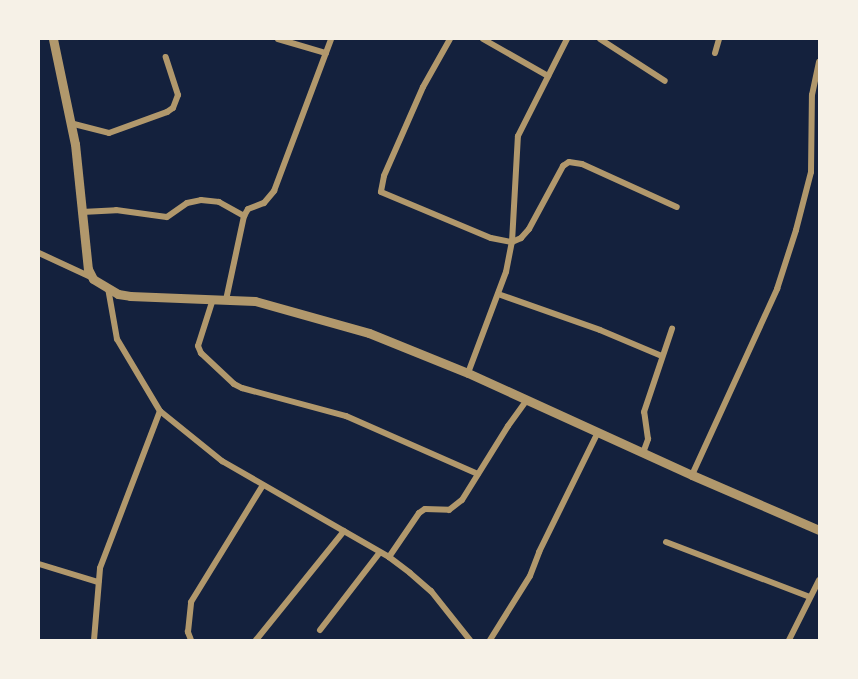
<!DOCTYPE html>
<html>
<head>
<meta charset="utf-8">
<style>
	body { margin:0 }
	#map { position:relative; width:858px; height:679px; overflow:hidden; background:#14213d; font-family:"Source Sans 3",sans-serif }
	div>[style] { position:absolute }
	.minor>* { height:6px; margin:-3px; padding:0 3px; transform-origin:3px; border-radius:3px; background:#b1986c }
	.tertiary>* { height:9px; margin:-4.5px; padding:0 4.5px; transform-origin:4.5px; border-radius:4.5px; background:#b1986c }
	span { translate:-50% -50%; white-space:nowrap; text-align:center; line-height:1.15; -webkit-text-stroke:6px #f6f1e7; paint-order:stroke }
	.frame { position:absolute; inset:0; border:40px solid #f6f1e7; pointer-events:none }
</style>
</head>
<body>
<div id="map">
	<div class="minor">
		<div style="left:278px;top:39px;width:50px;rotate:16.3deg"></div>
		<div style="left:450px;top:39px;width:55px;rotate:119.4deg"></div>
		<div style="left:423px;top:87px;width:97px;rotate:113.7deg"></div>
		<div style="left:384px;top:176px;width:16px;rotate:101deg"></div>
		<div style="left:381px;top:192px;width:119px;rotate:22.7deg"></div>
		<div style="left:491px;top:238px;width:21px;rotate:11deg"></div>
		<div style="left:512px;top:242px;width:10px;rotate:-24deg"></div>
		<div style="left:521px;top:238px;width:12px;rotate:-48deg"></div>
		<div style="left:529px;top:229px;width:72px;rotate:-61.6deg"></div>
		<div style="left:563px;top:166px;width:7px;rotate:-34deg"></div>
		<div style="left:569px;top:162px;width:13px;rotate:9deg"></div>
		<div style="left:582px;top:164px;width:104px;rotate:24.4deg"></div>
		<div style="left:483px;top:39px;width:75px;rotate:29.6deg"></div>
		<div style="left:600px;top:39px;width:77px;rotate:32.9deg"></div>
		<div style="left:715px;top:53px;width:15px;rotate:-74deg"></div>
		<div style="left:70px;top:123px;width:40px;rotate:14.4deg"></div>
		<div style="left:109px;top:133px;width:62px;rotate:-19.9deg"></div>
		<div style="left:167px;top:112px;width:7px;rotate:-34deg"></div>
		<div style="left:173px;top:108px;width:14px;rotate:-69deg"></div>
		<div style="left:178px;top:95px;width:40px;rotate:-108deg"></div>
		<div style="left:82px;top:212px;width:34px;rotate:-3deg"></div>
		<div style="left:116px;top:210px;width:51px;rotate:7.8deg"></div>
		<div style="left:167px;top:217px;width:24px;rotate:-35deg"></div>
		<div style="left:187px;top:203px;width:14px;rotate:-12deg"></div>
		<div style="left:201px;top:200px;width:18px;rotate:6deg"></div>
		<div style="left:219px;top:202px;width:29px;rotate:29deg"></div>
		<div style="left:39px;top:253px;width:60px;rotate:24.8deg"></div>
		<div style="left:108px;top:288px;width:52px;rotate:80deg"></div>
		<div style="left:117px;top:339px;width:84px;rotate:59.2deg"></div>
		<div style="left:160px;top:411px;width:80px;rotate:38.9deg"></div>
		<div style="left:222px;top:461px;width:193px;rotate:29.9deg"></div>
		<div style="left:389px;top:557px;width:26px;rotate:37deg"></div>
		<div style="left:410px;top:573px;width:28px;rotate:41deg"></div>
		<div style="left:431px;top:591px;width:63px;rotate:51.5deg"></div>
		<div style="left:498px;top:294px;width:108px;rotate:19.4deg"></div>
		<div style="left:600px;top:330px;width:67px;rotate:22.8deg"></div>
		<div style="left:213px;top:299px;width:49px;rotate:107.7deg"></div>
		<div style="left:198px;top:346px;width:8px;rotate:67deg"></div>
		<div style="left:201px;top:353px;width:45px;rotate:43.2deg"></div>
		<div style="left:234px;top:384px;width:9px;rotate:27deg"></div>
		<div style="left:242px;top:388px;width:108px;rotate:15.1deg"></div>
		<div style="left:346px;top:416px;width:144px;rotate:23.7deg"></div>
		<div style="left:226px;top:300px;width:86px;rotate:-77.9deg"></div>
		<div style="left:244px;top:216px;width:8px;rotate:-60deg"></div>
		<div style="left:248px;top:209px;width:17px;rotate:-21deg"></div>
		<div style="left:264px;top:203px;width:16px;rotate:-50deg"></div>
		<div style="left:274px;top:191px;width:162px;rotate:-69.4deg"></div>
		<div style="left:468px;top:373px;width:108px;rotate:-69.4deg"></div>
		<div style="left:506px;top:272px;width:31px;rotate:-79deg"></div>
		<div style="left:512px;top:242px;width:106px;rotate:-86.8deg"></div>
		<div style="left:518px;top:136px;width:109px;rotate:-63.2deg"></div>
		<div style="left:643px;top:453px;width:15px;rotate:-70deg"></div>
		<div style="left:648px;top:439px;width:27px;rotate:-98deg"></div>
		<div style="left:644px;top:412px;width:88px;rotate:-71.4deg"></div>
		<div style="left:692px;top:475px;width:205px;rotate:-65.4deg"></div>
		<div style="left:777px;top:289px;width:62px;rotate:-72.1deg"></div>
		<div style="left:796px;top:230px;width:60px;rotate:-75.5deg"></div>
		<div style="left:811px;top:172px;width:77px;rotate:-89.3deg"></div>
		<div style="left:812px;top:95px;width:34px;rotate:-78deg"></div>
		<div style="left:666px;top:542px;width:154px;rotate:20.9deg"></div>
		<div style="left:389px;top:557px;width:53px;rotate:-55.7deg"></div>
		<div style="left:419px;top:513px;width:7px;rotate:-34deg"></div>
		<div style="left:425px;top:509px;width:24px;rotate:2deg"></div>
		<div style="left:449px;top:510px;width:16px;rotate:-38deg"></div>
		<div style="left:462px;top:500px;width:87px;rotate:-58.1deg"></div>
		<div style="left:508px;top:426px;width:32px;rotate:-54deg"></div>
		<div style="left:39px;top:564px;width:62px;rotate:17deg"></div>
		<div style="left:320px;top:630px;width:98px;rotate:-52.4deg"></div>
		<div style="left:94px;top:640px;width:72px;rotate:-85.2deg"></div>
		<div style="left:100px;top:568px;width:168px;rotate:-69.1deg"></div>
		<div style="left:191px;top:640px;width:9px;rotate:-111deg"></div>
		<div style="left:188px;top:632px;width:30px;rotate:-84deg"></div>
		<div style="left:191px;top:602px;width:137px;rotate:-58.4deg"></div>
		<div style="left:256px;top:640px;width:140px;rotate:-51.1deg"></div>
		<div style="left:490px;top:640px;width:75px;rotate:-58deg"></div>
		<div style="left:530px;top:576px;width:26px;rotate:-69deg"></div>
		<div style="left:539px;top:552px;width:134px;rotate:-63.8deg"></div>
		<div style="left:789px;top:640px;width:67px;rotate:-63.4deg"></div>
	</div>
	<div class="tertiary">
		<div style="left:53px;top:39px;width:107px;rotate:78.2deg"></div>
		<div style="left:75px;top:144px;width:126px;rotate:84.1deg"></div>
		<div style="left:88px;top:269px;width:11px;rotate:63deg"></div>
		<div style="left:93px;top:279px;width:29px;rotate:31deg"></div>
		<div style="left:118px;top:294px;width:12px;rotate:9deg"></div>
		<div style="left:130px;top:296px;width:125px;rotate:2.3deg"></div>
		<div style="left:255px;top:301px;width:118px;rotate:15.7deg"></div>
		<div style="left:369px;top:333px;width:107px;rotate:22deg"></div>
		<div style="left:468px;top:373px;width:246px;rotate:24.5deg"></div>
		<div style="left:692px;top:475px;width:138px;rotate:23.4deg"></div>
	</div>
	<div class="frame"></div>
</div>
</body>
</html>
